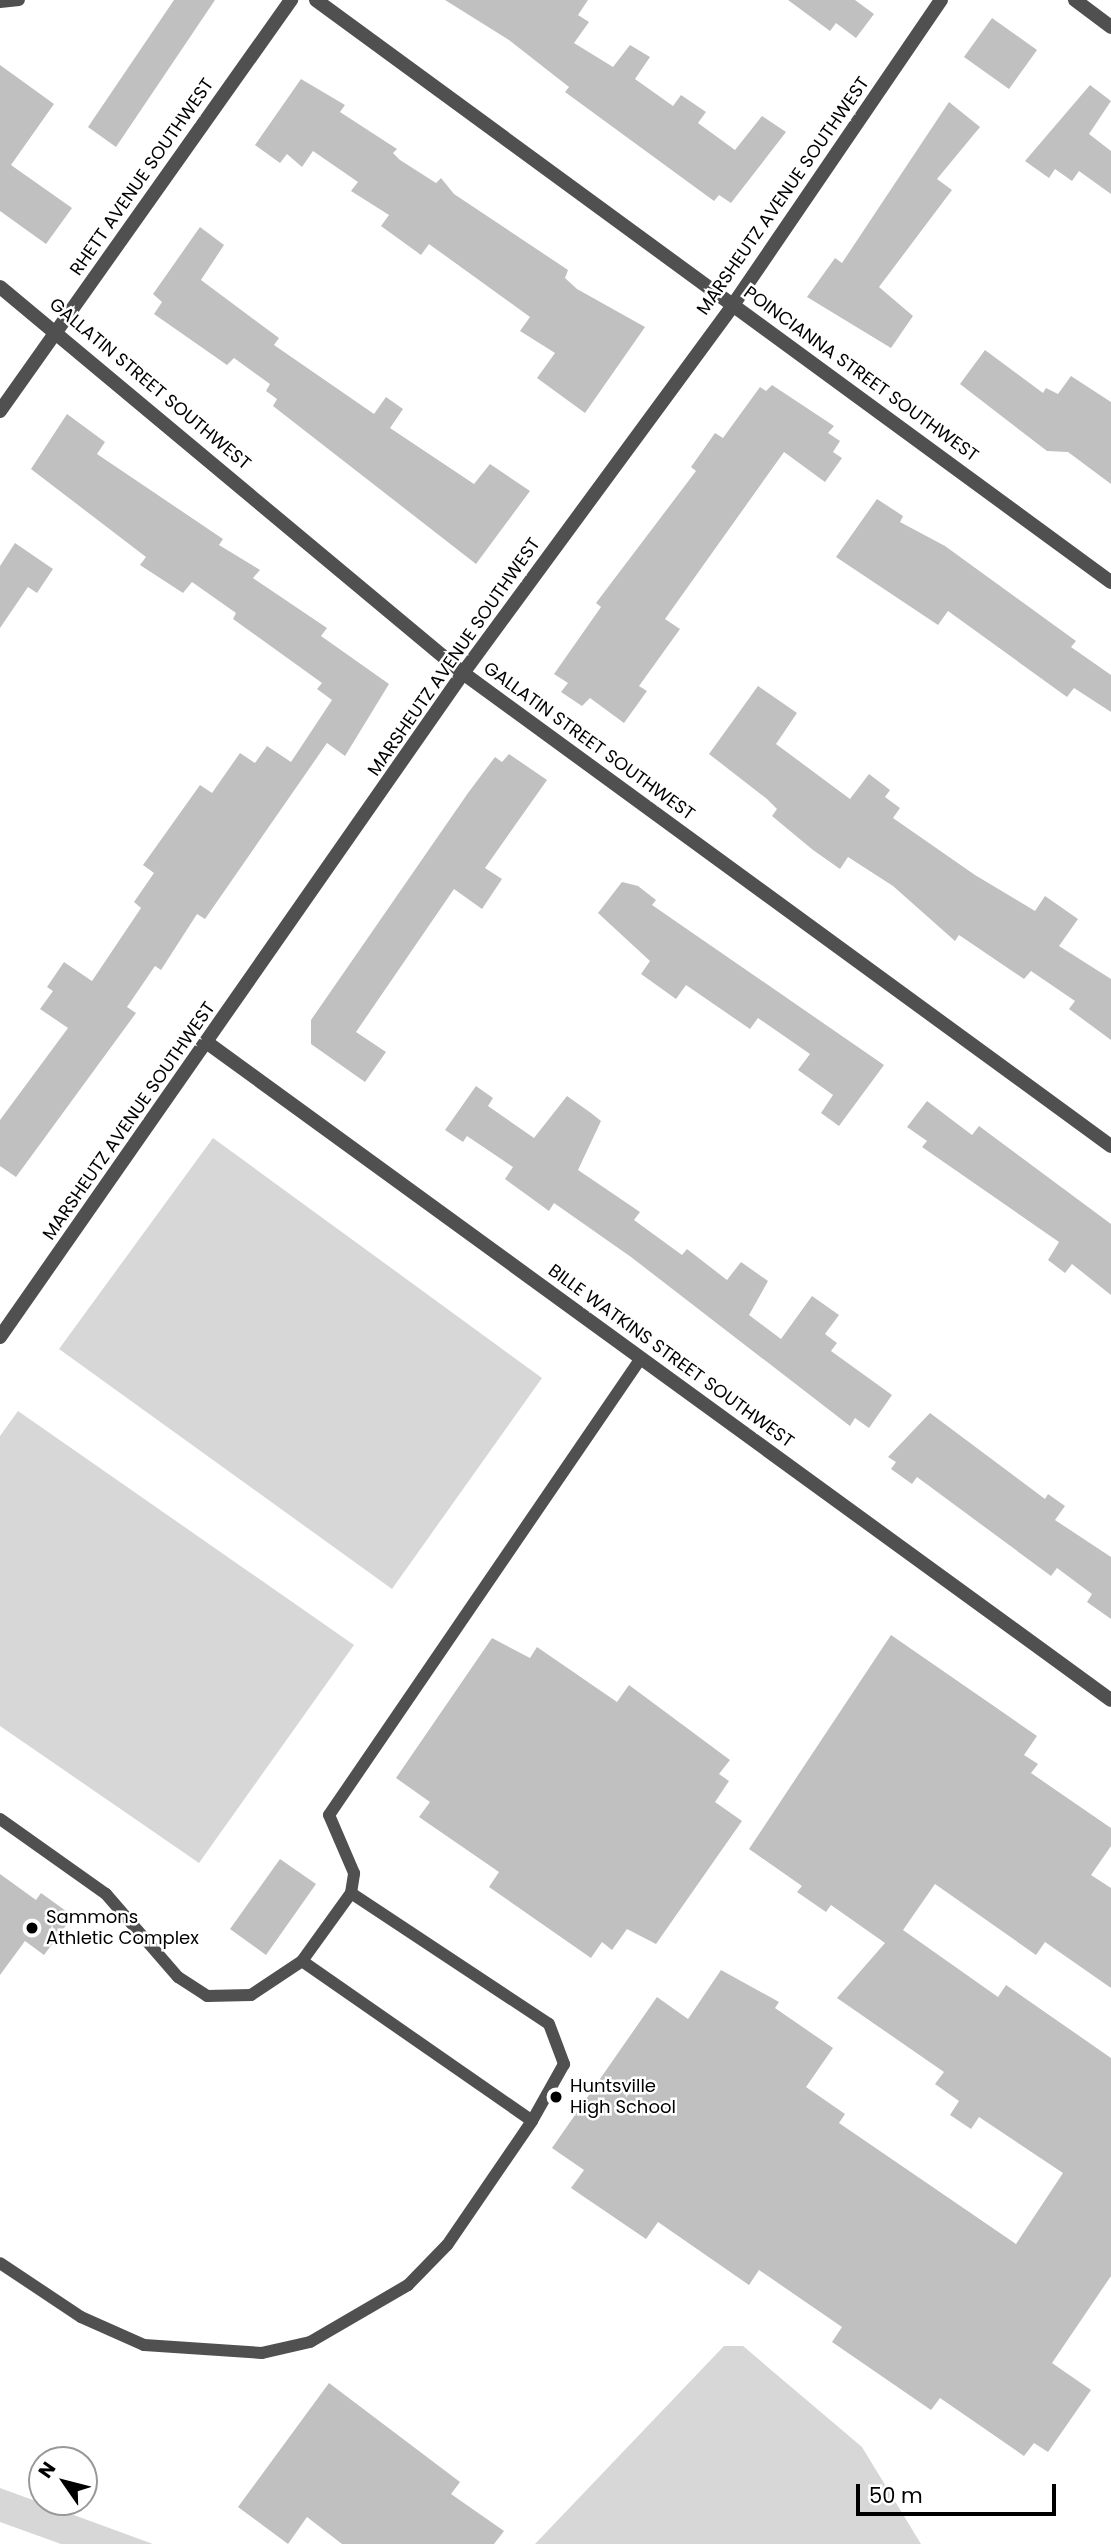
<!DOCTYPE html>
<html>
<head>
<meta charset="utf-8">
<style>
	body { margin:0 }
	#map { position:relative; width:1111px; height:2544px; overflow:hidden; background:#fff; font-family:Poppins,sans-serif }
	div>[style] { position:absolute }
	.green>* { inset:0; background:#d7d7d7 }
	.building>* { inset:0; background:#c0c0c0 }
	.service>* { height:12px; margin:-6px; padding:0 6px; transform-origin:6px; border-radius:6px; background:#505050 }
	.minor>* { height:14px; margin:-7px; padding:0 7px; transform-origin:7px; border-radius:7px; background:#505050 }
	.dots>* { width:19px; height:19px; translate:-50% -50%; box-sizing:border-box; border:4px solid #fff; border-radius:50% }
	span { translate:-50% -50%; white-space:nowrap; text-align:center; line-height:1.15; -webkit-text-stroke:5px #fff; paint-order:stroke }
	.street-label { font-size:18px; color:#000 }
	.poi-label { font-size:18px; color:#000 }
	.left { translate:0 -50%; text-align:left }
	.north { position:absolute; left:28px; top:2446px; width:70px; height:70px; box-sizing:border-box; background:#fff; border:2px solid #999; border-radius:50%; rotate:305deg; font-size:19px; font-weight:700; line-height:28px; text-align:center; color:#000 }
	.north::after { content:''; display:block; margin:auto; width:24px; height:32px; background:#000; clip-path:polygon(50% 0,100% 100%,50% 72%,0 100%) }
	.scale { position:absolute; left:856px; top:2484px; width:200px; height:32px; box-sizing:border-box; border:4px solid #000; border-top:0; padding-left:9px; font-size:21px; line-height:24px; white-space:nowrap; color:#000; -webkit-text-stroke:5px #fff; paint-order:stroke }
</style>
</head>
<body>
<div id="map">
	<div class="green">
		<div style="clip-path:polygon(213px 1138px,542px 1378px,392px 1589px,59px 1349px)"></div>
		<div style="clip-path:polygon(18px 1411px,354px 1645px,199px 1863px,0 1726px,0 1436px)"></div>
		<div style="clip-path:polygon(724px 2346px,743px 2346px,862px 2447px,921px 2544px,535px 2544px)"></div>
		<div style="clip-path:polygon(0 2488px,153px 2544px,61px 2544px,0 2522px)"></div>
	</div>
	<div class="building">
		<div style="clip-path:polygon(174px 0,215px 0,116px 147px,88px 127px)"></div>
		<div style="clip-path:polygon(445px 0,588px 0,578px 15px,589px 22px,574px 43px,613px 67px,630px 45px,650px 57px,635px 79px,673px 106px,681px 95px,706px 112px,698px 123px,735px 150px,762px 116px,786px 132px,731px 203px,719px 195px,714px 201px,565px 92px,569px 87px,509px 40px)"></div>
		<div style="clip-path:polygon(788px 0,855px 0,874px 14px,856px 38px,836px 23px,830px 31px)"></div>
		<div style="clip-path:polygon(992px 18px,1037px 50px,1009px 89px,964px 57px)"></div>
		<div style="clip-path:polygon(0 65px,54px 104px,11px 165px,72px 208px,46px 244px,0 211px)"></div>
		<div style="clip-path:polygon(301px 79px,345px 105px,340px 112px,397px 149px,393px 153px,400px 160px,436px 183px,441px 178px,454px 194px,568px 270px,565px 278px,577px 289px,645px 327px,585px 413px,537px 378px,555px 353px,520px 331px,530px 317px,429px 244px,421px 255px,381px 226px,389px 215px,351px 191px,358px 182px,313px 151px,302px 167px,287px 154px,280px 163px,255px 145px)"></div>
		<div style="clip-path:polygon(1090px 85px,1111px 101px,1089px 134px,1111px 151px,1111px 194px,1079px 171px,1072px 181px,1055px 169px,1049px 178px,1025px 161px)"></div>
		<div style="clip-path:polygon(949px 102px,980px 127px,937px 179px,952px 190px,879px 287px,913px 316px,891px 348px,807px 297px,835px 258px,842px 263px)"></div>
		<div style="clip-path:polygon(200px 227px,224px 245px,201px 280px,279px 338px,274px 345px,374px 414px,386px 397px,403px 409px,390px 428px,474px 484px,490px 464px,530px 491px,476px 564px,273px 406px,277px 399px,266px 391px,270px 384px,234px 358px,227px 365px,154px 314px,162px 302px,153px 294px)"></div>
		<div style="clip-path:polygon(985px 350px,1043px 393px,1046px 388px,1058px 394px,1071px 376px,1111px 402px,1111px 484px,1068px 452px,1047px 451px,960px 384px)"></div>
		<div style="clip-path:polygon(772px 385px,834px 426px,828px 433px,840px 441px,833px 452px,842px 458px,825px 482px,784px 452px,665px 619px,680px 629px,639px 686px,647px 691px,624px 723px,590px 698px,582px 706px,561px 692px,568px 683px,554px 674px,601px 607px,596px 603px,696px 471px,691px 467px,715px 433px,723px 438px,760px 387px,766px 391px)"></div>
		<div style="clip-path:polygon(67px 414px,105px 442px,97px 454px,223px 539px,219px 545px,260px 570px,253px 578px,327px 628px,321px 636px,389px 684px,345px 756px,327px 743px,205px 919px,197px 914px,161px 970px,155px 966px,127px 1007px,136px 1013px,16px 1177px,0 1166px,0 1120px,68px 1028px,40px 1009px,53px 991px,47px 987px,64px 962px,92px 981px,141px 908px,134px 902px,154px 873px,143px 865px,200px 785px,212px 793px,240px 753px,255px 763px,267px 746px,291px 762px,332px 700px,317px 689px,322px 683px,233px 619px,236px 613px,192px 582px,183px 593px,140px 565px,146px 557px,31px 469px)"></div>
		<div style="clip-path:polygon(877px 499px,903px 516px,900px 522px,945px 546px,1076px 641px,1071px 647px,1111px 675px,1111px 712px,1074px 688px,1067px 697px,948px 611px,938px 625px,836px 557px)"></div>
		<div style="clip-path:polygon(15px 543px,53px 569px,37px 593px,28px 587px,0 628px,0 566px)"></div>
		<div style="clip-path:polygon(758px 686px,797px 713px,776px 744px,850px 799px,869px 774px,890px 790px,885px 797px,900px 808px,893px 818px,975px 875px,1035px 911px,1045px 896px,1078px 919px,1059px 946px,1111px 979px,1111px 1040px,1069px 1009px,1075px 1001px,1031px 971px,1024px 979px,959px 935px,955px 941px,893px 886px,848px 857px,840px 869px,813px 850px,772px 816px,777px 809px,767px 799px,709px 754px)"></div>
		<div style="clip-path:polygon(509px 754px,547px 780px,485px 868px,502px 879px,482px 909px,454px 889px,356px 1032px,386px 1052px,365px 1082px,311px 1044px,311px 1020px,468px 793px,495px 757px,502px 762px)"></div>
		<div style="clip-path:polygon(622px 882px,638px 886px,656px 900px,652px 905px,884px 1065px,839px 1126px,821px 1113px,833px 1095px,798px 1070px,810px 1054px,758px 1018px,750px 1029px,686px 985px,676px 999px,641px 974px,650px 961px,598px 913px)"></div>
		<div style="clip-path:polygon(476px 1086px,493px 1098px,488px 1106px,534px 1138px,567px 1096px,591px 1113px,601px 1121px,578px 1170px,640px 1212px,634px 1220px,682px 1255px,687px 1249px,727px 1280px,741px 1262px,768px 1281px,749px 1315px,781px 1339px,812px 1296px,839px 1315px,825px 1334px,837px 1343px,831px 1351px,892px 1395px,869px 1428px,855px 1418px,850px 1426px,631px 1257px,554px 1203px,549px 1211px,505px 1179px,513px 1167px,467px 1136px,463px 1142px,445px 1130px)"></div>
		<div style="clip-path:polygon(927px 1101px,972px 1135px,979px 1126px,1111px 1224px,1111px 1295px,1072px 1264px,1065px 1273px,1048px 1260px,1059px 1242px,922px 1147px,927px 1141px,907px 1127px)"></div>
		<div style="clip-path:polygon(930px 1413px,1045px 1499px,1048px 1494px,1065px 1506px,1055px 1520px,1111px 1557px,1111px 1619px,1087px 1602px,1092px 1594px,1057px 1568px,1051px 1576px,917px 1477px,912px 1484px,891px 1469px,896px 1462px,888px 1457px)"></div>
		<div style="clip-path:polygon(891px 1635px,1037px 1736px,1024px 1755px,1038px 1764px,1031px 1773px,1111px 1828px,1111px 1846px,1091px 1875px,1111px 1888px,1111px 1988px,1045px 1942px,1036px 1955px,935px 1884px,903px 1930px,998px 1997px,1006px 1985px,1111px 2058px,1111px 2276px,1052px 2363px,1091px 2390px,1048px 2452px,1034px 2443px,1024px 2456px,940px 2398px,931px 2410px,832px 2342px,842px 2327px,759px 2270px,749px 2285px,658px 2222px,646px 2239px,571px 2188px,584px 2170px,552px 2148px,657px 1997px,688px 2019px,721px 1970px,779px 2002px,775px 2008px,833px 2048px,806px 2087px,845px 2114px,839px 2123px,1016px 2244px,1063px 2173px,979px 2117px,971px 2129px,950px 2115px,959px 2101px,935px 2084px,944px 2072px,837px 1998px,885px 1943px,831px 1905px,826px 1912px,797px 1892px,802px 1886px,749px 1849px)"></div>
		<div style="clip-path:polygon(492px 1638px,530px 1658px,537px 1647px,617px 1702px,629px 1685px,730px 1760px,719px 1774px,729px 1781px,715px 1802px,742px 1821px,656px 1944px,627px 1929px,612px 1950px,602px 1942px,591px 1958px,489px 1887px,499px 1872px,419px 1817px,430px 1802px,396px 1778px)"></div>
		<div style="clip-path:polygon(280px 1859px,316px 1884px,266px 1955px,230px 1929px)"></div>
		<div style="clip-path:polygon(0 1874px,36px 1900px,41px 1893px,73px 1916px,44px 1955px,25px 1941px,0 1975px)"></div>
		<div style="clip-path:polygon(329px 2383px,460px 2482px,451px 2494px,504px 2531px,494px 2544px,342px 2544px,307px 2517px,288px 2544px,238px 2507px)"></div>
	</div>
	<div class="service">
		<div style="left:0;top:2px;width:19px;rotate:-6deg"></div>
		<div style="left:0;top:1819px;width:130px;rotate:35.3deg"></div>
		<div style="left:106px;top:1894px;width:110px;rotate:49.1deg"></div>
		<div style="left:178px;top:1977px;width:35px;rotate:33deg"></div>
		<div style="left:207px;top:1996px;width:44px;rotate:-1.3deg"></div>
		<div style="left:251px;top:1995px;width:61px;rotate:-33.7deg"></div>
		<div style="left:302px;top:1961px;width:280px;rotate:34.8deg"></div>
		<div style="left:532px;top:2121px;width:150px;rotate:124.4deg"></div>
		<div style="left:447px;top:2245px;width:56px;rotate:134.3deg"></div>
		<div style="left:408px;top:2285px;width:113px;rotate:149.8deg"></div>
		<div style="left:310px;top:2342px;width:49px;rotate:167.1deg"></div>
		<div style="left:262px;top:2353px;width:118px;rotate:-176.1deg"></div>
		<div style="left:144px;top:2345px;width:69px;rotate:-156deg"></div>
		<div style="left:81px;top:2317px;width:97px;rotate:-146.3deg"></div>
		<div style="left:351px;top:1893px;width:20px;rotate:-81deg"></div>
		<div style="left:354px;top:1873px;width:63px;rotate:-113.3deg"></div>
		<div style="left:329px;top:1815px;width:553px;rotate:-55.68deg"></div>
		<div style="left:302px;top:1961px;width:84px;rotate:-54.2deg"></div>
		<div style="left:351px;top:1893px;width:237px;rotate:33.5deg"></div>
		<div style="left:549px;top:2024px;width:43px;rotate:69.4deg"></div>
		<div style="left:564px;top:2064px;width:65px;rotate:119.3deg"></div>
	</div>
	<div class="minor">
		<div style="left:316px;top:0;width:985px;rotate:36.21deg"></div>
		<div style="left:1075px;top:0;width:45px;rotate:36.9deg"></div>
		<div style="left:0;top:287px;width:603px;rotate:39.82deg"></div>
		<div style="left:463px;top:673px;width:802px;rotate:36.13deg"></div>
		<div style="left:0;top:411px;width:504px;rotate:-54.7deg"></div>
		<div style="left:209px;top:1044px;width:1115px;rotate:36.03deg"></div>
		<div style="left:0;top:1337px;width:809px;rotate:-55.11deg"></div>
		<div style="left:463px;top:673px;width:456px;rotate:-53.7deg"></div>
		<div style="left:733px;top:305px;width:369px;rotate:-55.7deg"></div>
	</div>
	<div class="dots">
		<div style="left:32px;top:1928px;background:#000"></div>
		<div style="left:556px;top:2097px;background:#000"></div>
	</div>
	<div class="street-label">
		<span style="left:142px;top:177px;rotate:-55deg">RHETT AVENUE SOUTHWEST</span>
		<span style="left:783px;top:196px;rotate:-55deg">MARSHEUTZ AVENUE SOUTHWEST</span>
		<span style="left:861px;top:374px;rotate:36deg">POINCIANNA STREET SOUTHWEST</span>
		<span style="left:150px;top:384px;rotate:40deg">GALLATIN STREET SOUTHWEST</span>
		<span style="left:454px;top:657px;rotate:-55deg">MARSHEUTZ AVENUE SOUTHWEST</span>
		<span style="left:589px;top:741px;rotate:36deg">GALLATIN STREET SOUTHWEST</span>
		<span style="left:129px;top:1121px;rotate:-55deg">MARSHEUTZ AVENUE SOUTHWEST</span>
		<span style="left:671px;top:1356px;rotate:36deg">BILLE WATKINS STREET SOUTHWEST</span>
	</div>
	<div class="poi-label">
		<span class="left" style="left:46px;top:1928px">Sammons<br>Athletic Complex</span>
		<span class="left" style="left:570px;top:2097px">Huntsville<br>High School</span>
	</div>
	<div class="north">N</div>
	<div class="scale">50 m</div>
</div>
</body>
</html>
